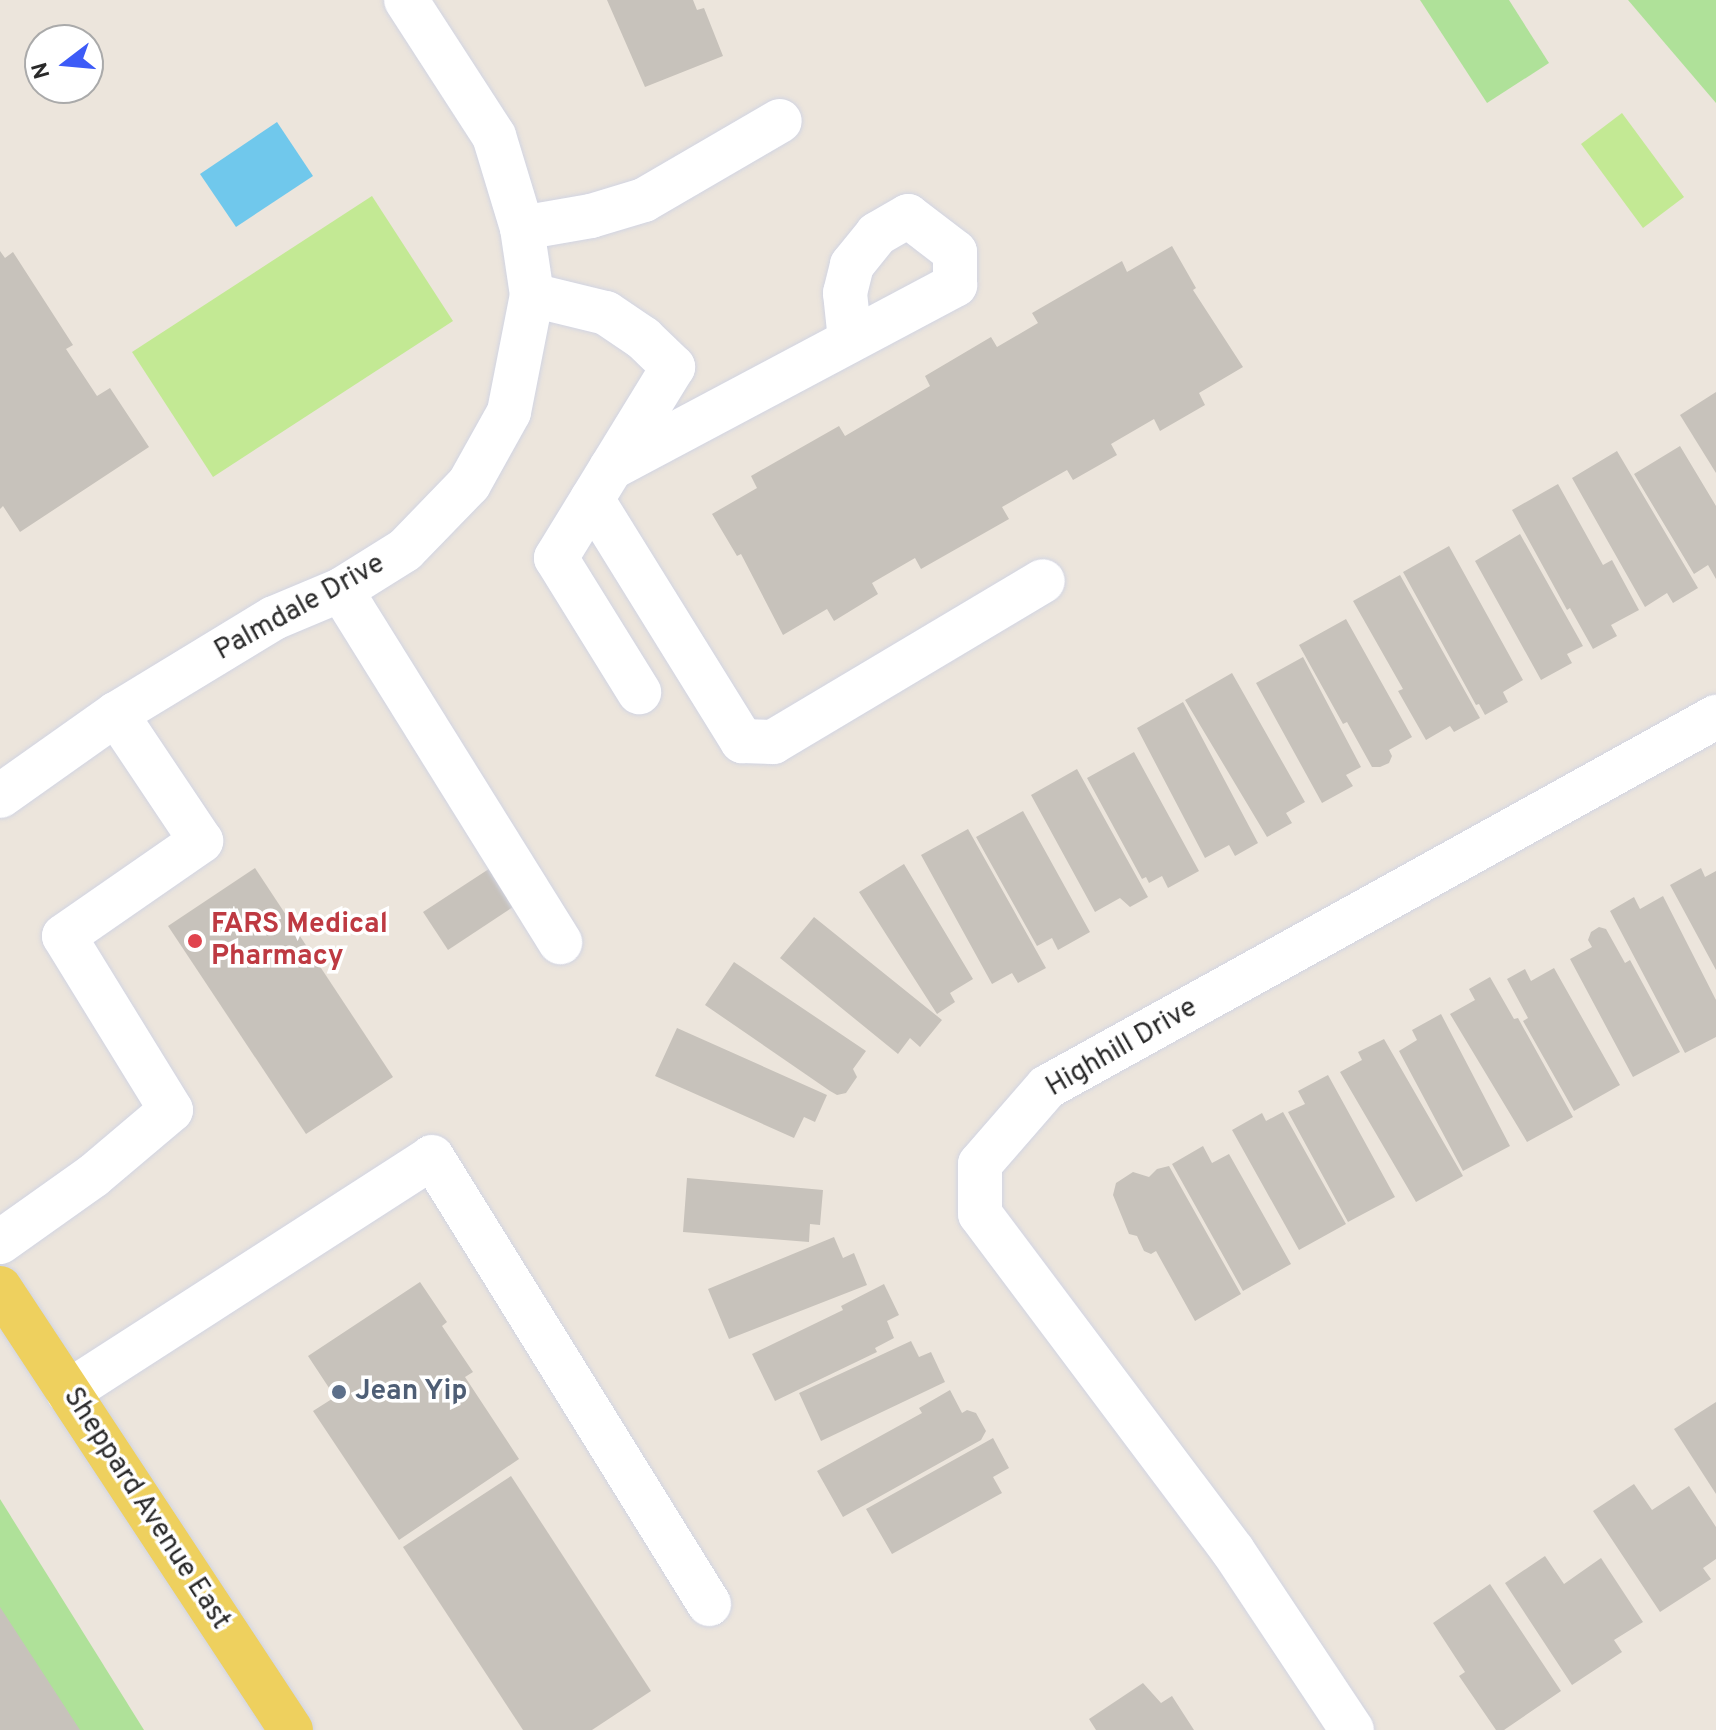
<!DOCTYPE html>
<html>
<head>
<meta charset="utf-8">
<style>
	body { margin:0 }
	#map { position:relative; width:1716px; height:1730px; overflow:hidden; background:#ece5dc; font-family:Overpass,sans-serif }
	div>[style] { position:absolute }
	.green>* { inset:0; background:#afe199 }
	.pitch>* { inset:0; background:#c3e994 }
	.water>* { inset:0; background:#70c8ec }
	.building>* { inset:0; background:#c7c2bb }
	.roads { filter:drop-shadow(0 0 2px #d1d4e2) drop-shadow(0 0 2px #d1d4e2) }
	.minor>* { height:44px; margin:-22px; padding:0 22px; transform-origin:22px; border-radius:22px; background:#fff }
	.major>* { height:44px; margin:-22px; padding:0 22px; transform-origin:22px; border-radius:22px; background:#eed05e }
	.dots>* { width:22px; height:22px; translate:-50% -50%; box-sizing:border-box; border:4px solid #fff; border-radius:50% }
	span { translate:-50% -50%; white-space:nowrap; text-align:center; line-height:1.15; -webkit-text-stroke:7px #fff; paint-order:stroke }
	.street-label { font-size:28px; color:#2a2a2a }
	.health-label { font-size:28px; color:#be3a42; font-weight:700 }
	.left { translate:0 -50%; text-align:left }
	.service-label { font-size:28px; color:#4e5e75; font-weight:700 }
	.north { position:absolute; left:24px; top:24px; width:80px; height:80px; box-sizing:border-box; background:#fff; border:2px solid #aaa; border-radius:50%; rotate:254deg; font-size:22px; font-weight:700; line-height:32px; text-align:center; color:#2a2a2a }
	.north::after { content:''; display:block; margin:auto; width:28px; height:36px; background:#3d5bf7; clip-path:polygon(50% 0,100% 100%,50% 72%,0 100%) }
</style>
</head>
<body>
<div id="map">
	<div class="green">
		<div style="clip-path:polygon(1420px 0,1509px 0,1549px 63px,1487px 103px)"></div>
		<div style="clip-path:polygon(1628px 0,1716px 0,1716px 103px)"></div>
		<div style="clip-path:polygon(0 1499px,144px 1730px,0 1730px)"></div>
	</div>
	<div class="pitch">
		<div style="clip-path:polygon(1622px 113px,1684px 197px,1643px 228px,1581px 144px)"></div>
		<div style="clip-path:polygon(372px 196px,453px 321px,213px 477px,132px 352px)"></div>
	</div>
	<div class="water">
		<div style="clip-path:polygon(277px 122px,313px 176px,236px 227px,200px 174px)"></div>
	</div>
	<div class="building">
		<div style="clip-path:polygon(607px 0,693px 0,697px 10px,704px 8px,723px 56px,645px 87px)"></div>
		<div style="clip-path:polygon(1172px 246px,1196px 288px,1193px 290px,1243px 367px,1199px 393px,1205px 405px,1160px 431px,1154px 419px,1111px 444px,1117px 455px,1073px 480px,1067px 470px,1002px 507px,1009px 519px,921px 569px,915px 558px,872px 583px,878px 594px,834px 621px,827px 609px,783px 635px,741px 554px,737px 556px,712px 514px,757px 488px,751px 476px,839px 426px,845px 436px,930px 386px,925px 376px,991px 337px,997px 347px,1038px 323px,1032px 313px,1122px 261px,1127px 272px)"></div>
		<div style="clip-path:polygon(0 251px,5px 258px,13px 252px,73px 345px,66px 349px,97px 396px,110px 388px,149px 447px,20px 532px,3px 506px,0 509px)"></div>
		<div style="clip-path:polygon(1716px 392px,1716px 473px,1680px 415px)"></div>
		<div style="clip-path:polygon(1680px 446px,1716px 506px,1716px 579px,1708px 565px,1694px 574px,1634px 474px)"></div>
		<div style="clip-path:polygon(1617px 451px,1698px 588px,1673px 603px,1667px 593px,1645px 607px,1572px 478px)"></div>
		<div style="clip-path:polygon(1558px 484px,1603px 565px,1612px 560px,1639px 610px,1611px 625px,1617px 636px,1593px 649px,1570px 608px,1567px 610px,1512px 510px)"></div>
		<div style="clip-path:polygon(1520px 534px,1583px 646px,1567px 654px,1572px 663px,1541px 680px,1475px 561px)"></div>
		<div style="clip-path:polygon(1449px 546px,1523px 680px,1503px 692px,1508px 702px,1485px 715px,1479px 704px,1476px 705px,1403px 572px)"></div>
		<div style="clip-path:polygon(1400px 575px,1480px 718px,1454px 732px,1450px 726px,1426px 740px,1398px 691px,1403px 689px,1353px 601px)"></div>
		<div style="clip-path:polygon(1346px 619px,1412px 737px,1389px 750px,1392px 756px,1389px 763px,1380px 767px,1372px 767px,1347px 722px,1343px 724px,1299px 645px)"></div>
		<div style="clip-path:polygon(1303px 657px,1361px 767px,1346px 775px,1353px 786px,1322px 803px,1256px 683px)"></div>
		<div style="clip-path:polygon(1232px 673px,1305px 802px,1286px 813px,1292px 823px,1267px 837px,1185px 700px)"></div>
		<div style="clip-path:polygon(1183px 702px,1258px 843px,1235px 856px,1229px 845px,1205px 858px,1137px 728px)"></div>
		<div style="clip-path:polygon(1134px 752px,1199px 871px,1168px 888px,1162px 876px,1149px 883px,1146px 877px,1142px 879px,1087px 778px)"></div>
		<div style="clip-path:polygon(1077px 769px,1148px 897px,1130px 907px,1120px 898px,1095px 912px,1031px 795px)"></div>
		<div style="clip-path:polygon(1023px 811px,1090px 932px,1058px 950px,1052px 938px,1037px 946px,976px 837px)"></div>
		<div style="clip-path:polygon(968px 829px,1046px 968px,1018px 983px,1012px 973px,992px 984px,921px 855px)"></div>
		<div style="clip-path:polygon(498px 863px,522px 901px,448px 950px,423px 912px)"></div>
		<div style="clip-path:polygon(904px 864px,973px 979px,950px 993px,955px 1002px,937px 1014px,859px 892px)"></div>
		<div style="clip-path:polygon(255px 868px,393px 1077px,306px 1134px,168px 926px)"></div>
		<div style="clip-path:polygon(1701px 868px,1705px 877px,1716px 871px,1716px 970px,1670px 885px)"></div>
		<div style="clip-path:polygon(1663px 896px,1716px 1000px,1716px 1037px,1685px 1053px,1610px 911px,1634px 897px,1640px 909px)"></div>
		<div style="clip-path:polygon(814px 917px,942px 1020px,920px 1047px,910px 1038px,898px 1054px,780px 958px)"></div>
		<div style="clip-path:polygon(1599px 927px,1606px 929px,1625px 963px,1630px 960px,1680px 1052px,1633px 1077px,1570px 959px,1592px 947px,1588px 940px,1591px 932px)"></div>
		<div style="clip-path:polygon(734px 962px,866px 1051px,853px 1069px,857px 1077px,846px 1093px,837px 1095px,830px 1091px,705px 1005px)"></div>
		<div style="clip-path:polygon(1554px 968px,1620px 1085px,1574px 1111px,1523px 1021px,1528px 1018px,1507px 979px,1525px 969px,1531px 981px)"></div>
		<div style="clip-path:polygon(1490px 977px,1514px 1019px,1518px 1018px,1573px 1117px,1527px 1142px,1450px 1014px,1475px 1000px,1469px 989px)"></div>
		<div style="clip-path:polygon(1441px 1014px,1510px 1146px,1463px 1171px,1399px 1051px,1417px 1040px,1412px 1030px)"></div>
		<div style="clip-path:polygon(677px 1028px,827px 1095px,815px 1122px,804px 1117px,794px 1138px,655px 1076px)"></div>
		<div style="clip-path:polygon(1384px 1039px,1463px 1176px,1416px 1202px,1340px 1072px,1362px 1060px,1358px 1052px)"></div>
		<div style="clip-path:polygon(1328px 1075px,1395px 1197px,1348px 1222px,1288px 1112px,1305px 1104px,1298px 1091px)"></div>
		<div style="clip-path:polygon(1283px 1112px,1346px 1224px,1299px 1250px,1232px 1130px,1262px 1113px,1266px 1121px)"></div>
		<div style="clip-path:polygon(1203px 1146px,1212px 1163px,1229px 1154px,1291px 1264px,1243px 1291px,1172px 1164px)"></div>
		<div style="clip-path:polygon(1169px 1166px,1241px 1294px,1195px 1321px,1156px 1251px,1151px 1254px,1144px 1251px,1137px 1236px,1129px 1234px,1113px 1195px,1116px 1183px,1133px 1172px,1149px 1177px,1157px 1169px)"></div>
		<div style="clip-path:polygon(687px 1178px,823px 1190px,820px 1225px,810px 1224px,809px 1242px,683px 1232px)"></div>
		<div style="clip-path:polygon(834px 1237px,843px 1258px,854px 1253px,867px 1285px,729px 1339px,708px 1289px)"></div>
		<div style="clip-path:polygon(420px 1282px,447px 1322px,442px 1326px,473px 1372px,465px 1377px,519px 1459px,399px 1540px,313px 1411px,335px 1397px,308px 1356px)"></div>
		<div style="clip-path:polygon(884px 1284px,899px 1315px,887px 1321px,894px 1338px,875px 1348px,877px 1352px,775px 1401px,752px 1354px,843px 1310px,841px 1306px)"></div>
		<div style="clip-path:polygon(911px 1341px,919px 1357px,931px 1352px,945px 1382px,821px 1441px,799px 1393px)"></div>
		<div style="clip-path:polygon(950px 1390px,962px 1413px,967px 1410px,976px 1413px,986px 1431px,981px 1440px,843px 1517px,817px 1471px,922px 1413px,919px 1408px)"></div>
		<div style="clip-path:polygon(1716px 1402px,1716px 1494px,1674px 1429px)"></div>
		<div style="clip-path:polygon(993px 1438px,1009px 1468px,993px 1477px,1002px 1493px,892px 1554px,866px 1509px)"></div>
		<div style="clip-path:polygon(511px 1476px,651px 1691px,592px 1730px,523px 1730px,403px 1547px)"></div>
		<div style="clip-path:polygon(1634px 1484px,1652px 1510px,1689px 1486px,1716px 1527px,1716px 1559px,1703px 1568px,1711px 1579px,1660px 1612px,1593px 1511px)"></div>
		<div style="clip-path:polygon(1545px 1556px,1564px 1584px,1601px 1558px,1643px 1622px,1614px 1640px,1622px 1652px,1572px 1685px,1505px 1583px)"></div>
		<div style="clip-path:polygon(1490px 1584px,1561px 1691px,1504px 1730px,1496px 1730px,1459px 1676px,1465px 1672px,1433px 1623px)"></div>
		<div style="clip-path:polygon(0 1607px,80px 1730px,0 1730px)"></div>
		<div style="clip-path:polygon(1143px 1683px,1161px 1703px,1172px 1696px,1194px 1730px,1096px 1730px,1089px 1719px)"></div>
	</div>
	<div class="roads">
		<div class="minor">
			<div style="left:522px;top:228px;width:70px;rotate:-9.9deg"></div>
			<div style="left:591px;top:216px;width:55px;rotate:-16.8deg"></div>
			<div style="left:644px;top:200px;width:157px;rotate:-30.2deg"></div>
			<div style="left:532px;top:295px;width:76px;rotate:13.7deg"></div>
			<div style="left:606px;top:313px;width:45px;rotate:34deg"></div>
			<div style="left:643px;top:338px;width:42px;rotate:44deg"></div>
			<div style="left:673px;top:367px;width:224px;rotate:121.5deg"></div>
			<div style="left:556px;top:558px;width:158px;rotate:58.2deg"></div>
			<div style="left:611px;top:468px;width:390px;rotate:-28deg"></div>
			<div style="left:955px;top:285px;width:33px;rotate:-90deg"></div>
			<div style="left:955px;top:252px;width:59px;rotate:-142.5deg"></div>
			<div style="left:908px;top:216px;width:36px;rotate:150deg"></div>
			<div style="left:877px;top:234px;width:40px;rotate:129deg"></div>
			<div style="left:852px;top:265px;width:29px;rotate:104deg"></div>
			<div style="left:845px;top:293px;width:47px;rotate:83.9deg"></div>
			<div style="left:592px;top:499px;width:285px;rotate:58.2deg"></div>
			<div style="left:742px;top:741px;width:31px;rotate:2deg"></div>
			<div style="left:773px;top:742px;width:314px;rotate:-30.8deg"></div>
			<div style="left:341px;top:590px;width:415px;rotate:58.1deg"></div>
			<div style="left:0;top:796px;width:142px;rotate:-35.3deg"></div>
			<div style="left:116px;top:714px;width:185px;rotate:-31.3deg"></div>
			<div style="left:274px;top:618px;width:73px;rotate:-22.7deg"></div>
			<div style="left:341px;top:590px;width:75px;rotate:-32deg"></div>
			<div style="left:405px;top:550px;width:92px;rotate:-45.9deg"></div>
			<div style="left:469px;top:484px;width:82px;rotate:-60.9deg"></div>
			<div style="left:509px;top:412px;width:119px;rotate:-78.9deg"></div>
			<div style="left:532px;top:295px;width:68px;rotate:-98.5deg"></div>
			<div style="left:522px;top:228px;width:96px;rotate:-106.9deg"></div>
			<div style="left:494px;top:136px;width:162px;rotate:-122.9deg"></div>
			<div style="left:0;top:1242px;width:114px;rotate:-35.4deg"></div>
			<div style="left:93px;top:1176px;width:102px;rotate:-40.2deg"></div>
			<div style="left:171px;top:1110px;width:204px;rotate:-121.6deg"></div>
			<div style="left:64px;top:936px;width:167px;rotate:-34.7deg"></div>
			<div style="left:201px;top:841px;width:153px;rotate:-123.8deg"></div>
			<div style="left:68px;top:1392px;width:433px;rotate:-32.8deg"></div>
			<div style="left:432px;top:1157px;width:526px;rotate:58.21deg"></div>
			<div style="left:1352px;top:1730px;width:215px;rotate:-123.6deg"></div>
			<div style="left:1233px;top:1551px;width:421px;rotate:-126.9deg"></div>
			<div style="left:980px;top:1214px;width:50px;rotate:-90deg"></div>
			<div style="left:980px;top:1164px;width:102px;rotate:-49deg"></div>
			<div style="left:1047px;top:1087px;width:765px;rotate:-28.95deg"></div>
		</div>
		<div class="major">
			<div style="left:0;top:1288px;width:529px;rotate:56.64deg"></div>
		</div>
	</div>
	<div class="dots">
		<div style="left:195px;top:941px;background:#e0444e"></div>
		<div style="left:339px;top:1392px;background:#5c6f8a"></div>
	</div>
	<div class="street-label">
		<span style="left:300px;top:608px;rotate:-29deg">Palmdale Drive</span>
		<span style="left:1122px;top:1048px;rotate:-30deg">Highhill Drive</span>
		<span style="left:146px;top:1509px;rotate:57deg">Sheppard Avenue East</span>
	</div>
	<div class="health-label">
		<span class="left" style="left:211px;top:941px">FARS Medical<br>Pharmacy</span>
	</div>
	<div class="service-label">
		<span class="left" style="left:355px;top:1392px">Jean Yip</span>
	</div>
	<div class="north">N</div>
</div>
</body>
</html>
